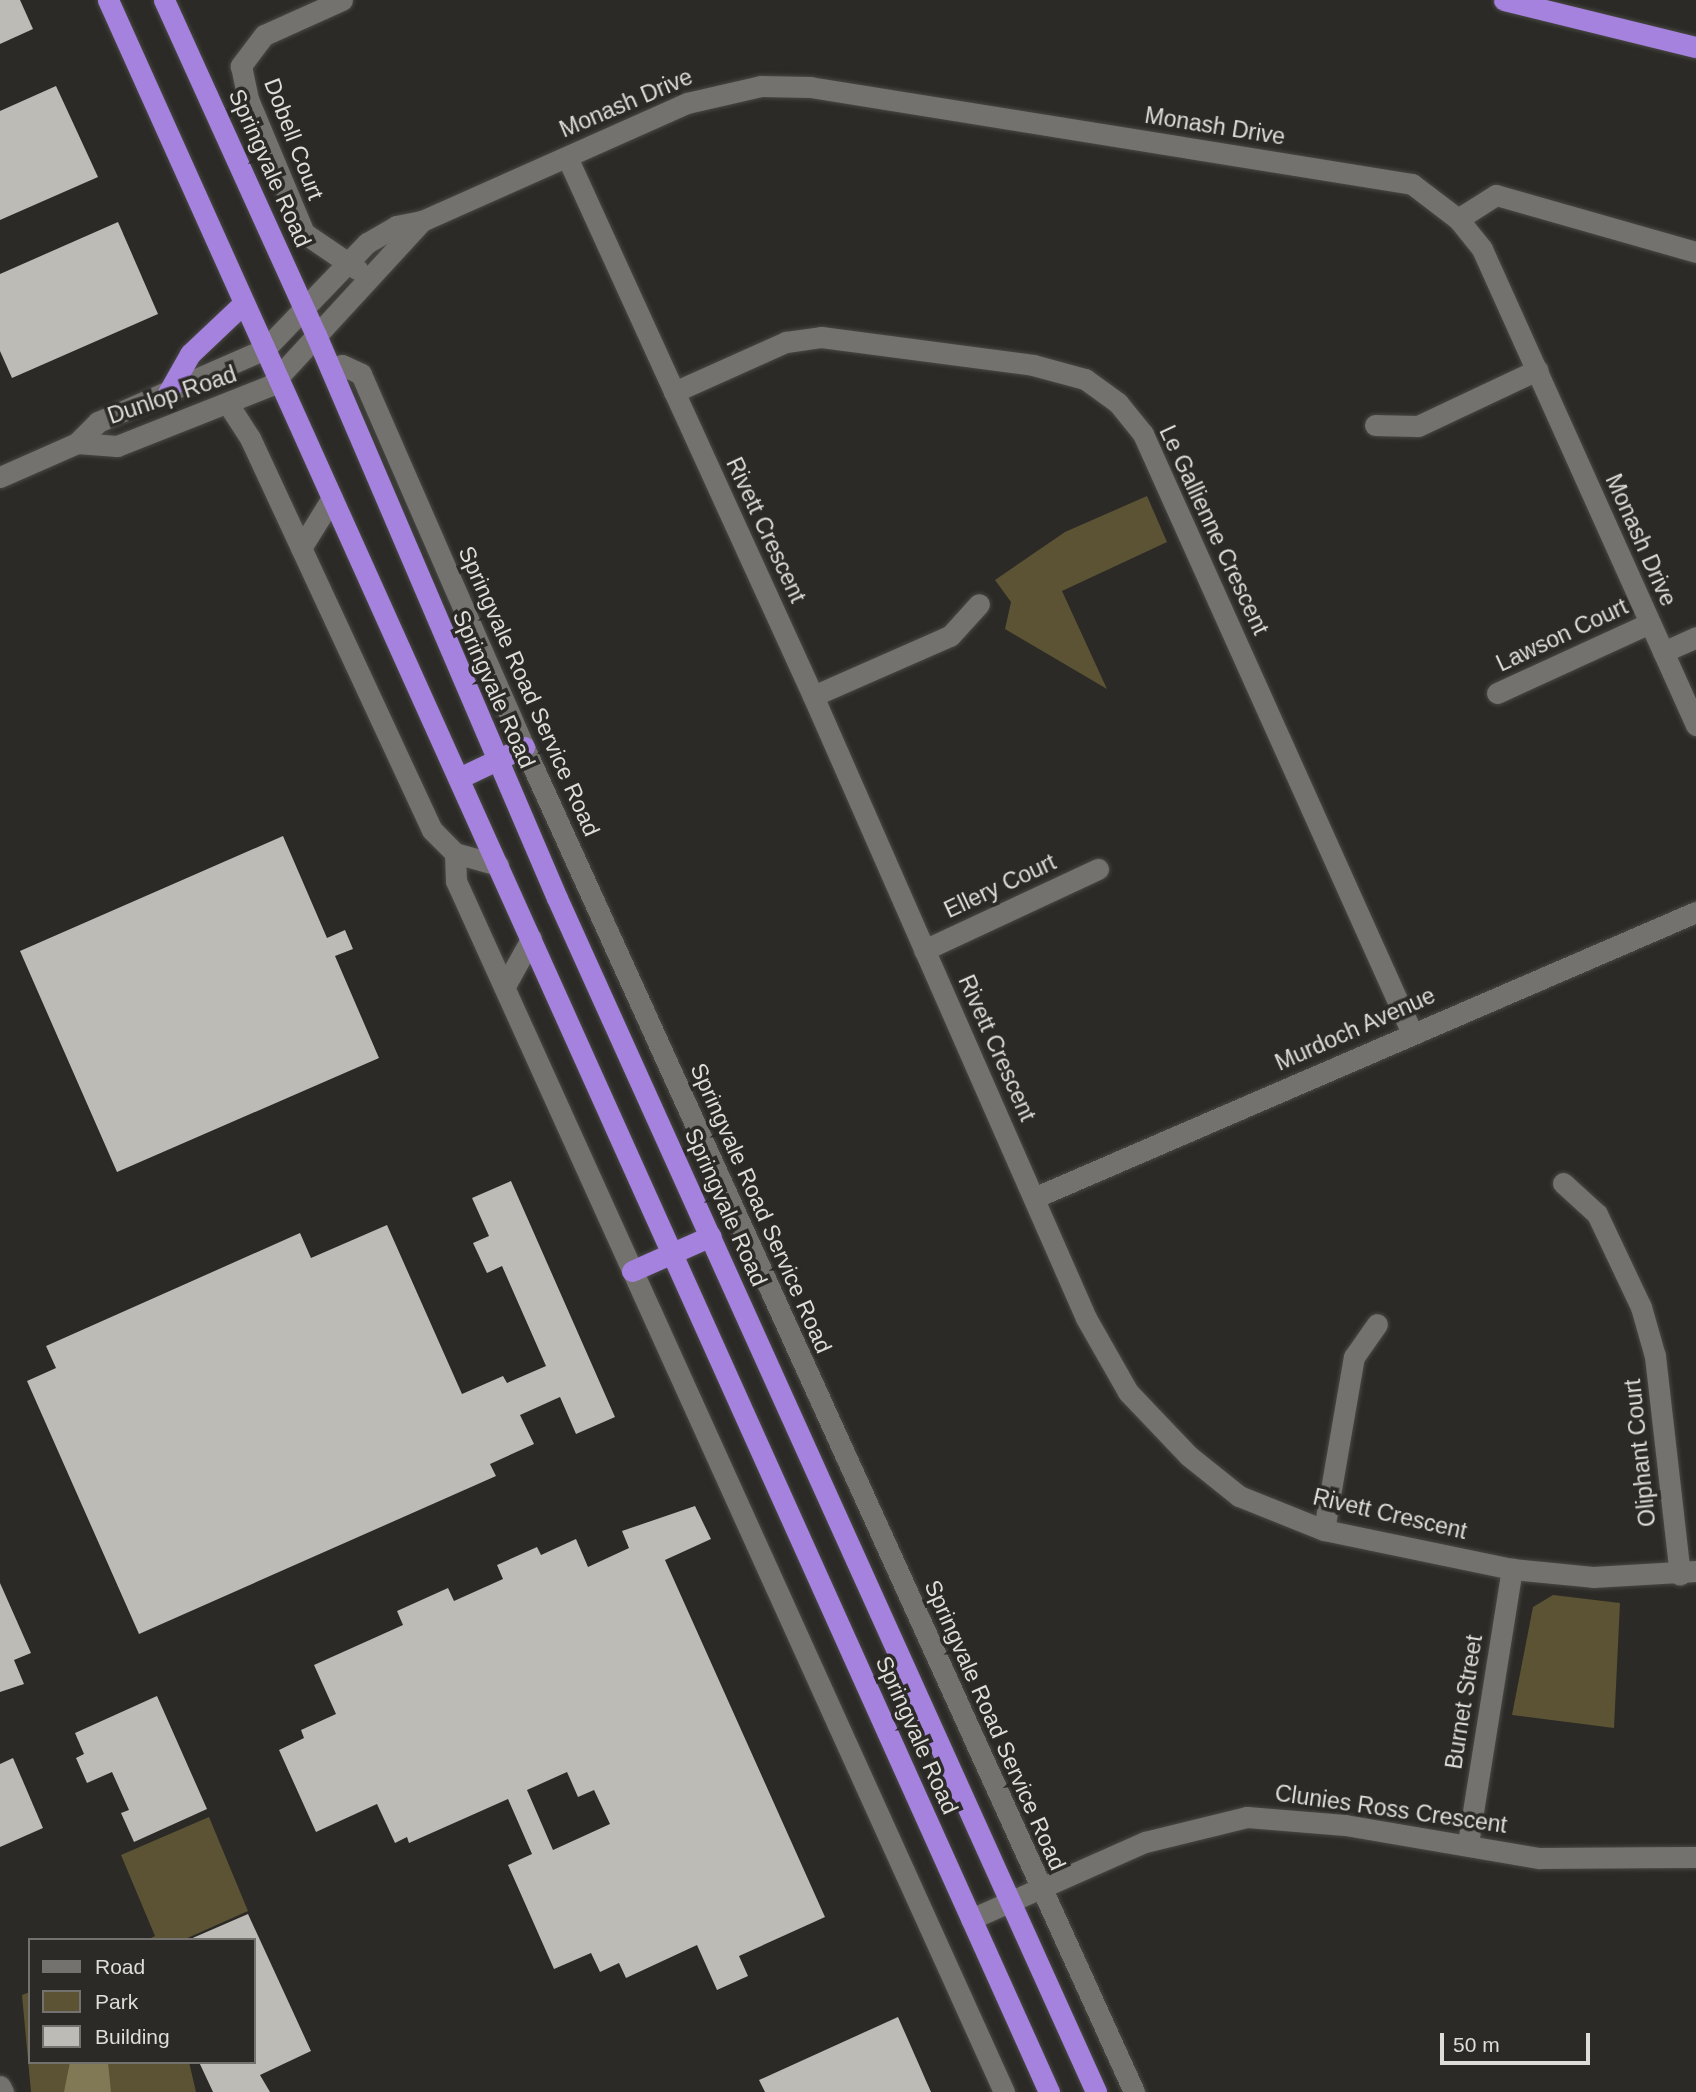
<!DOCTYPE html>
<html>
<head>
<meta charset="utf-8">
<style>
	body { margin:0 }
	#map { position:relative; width:1696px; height:2092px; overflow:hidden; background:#2b2a26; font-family:Helvetica,sans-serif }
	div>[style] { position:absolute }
	.green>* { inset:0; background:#5b5334 }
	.water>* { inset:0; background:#817856 }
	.building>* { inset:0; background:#bcbbb6 }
	.roads { filter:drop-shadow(0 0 2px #484844) drop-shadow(0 0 2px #484844) }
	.minor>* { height:21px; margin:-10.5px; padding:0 10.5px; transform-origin:10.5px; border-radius:10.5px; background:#74726e }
	.highway>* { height:21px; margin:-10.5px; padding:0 10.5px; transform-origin:10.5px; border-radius:10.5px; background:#a582de }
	span { translate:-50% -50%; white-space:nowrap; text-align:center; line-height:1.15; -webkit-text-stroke:7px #2b2a26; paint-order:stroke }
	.street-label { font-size:23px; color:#deddda }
	.legend { position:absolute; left:28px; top:1938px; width:228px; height:126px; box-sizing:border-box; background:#2b2a26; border:2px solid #73726e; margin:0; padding:9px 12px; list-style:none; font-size:21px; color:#deddda }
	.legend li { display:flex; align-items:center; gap:14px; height:35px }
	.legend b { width:35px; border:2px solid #73726e }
	.scale { position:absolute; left:1440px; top:2033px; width:150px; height:32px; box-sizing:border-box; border:4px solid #deddda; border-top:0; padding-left:9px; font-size:21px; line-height:24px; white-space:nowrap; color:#deddda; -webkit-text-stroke:5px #2b2a26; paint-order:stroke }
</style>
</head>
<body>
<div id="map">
	<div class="green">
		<div style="clip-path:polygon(1147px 496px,1167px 542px,1062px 591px,1107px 689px,1005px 629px,1011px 602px,995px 580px,1065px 532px)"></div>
		<div style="clip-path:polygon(1553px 1595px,1620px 1603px,1614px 1728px,1512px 1715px,1533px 1607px)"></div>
		<div style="clip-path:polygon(209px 1817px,248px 1911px,183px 1940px,147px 1940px,155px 1936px,121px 1855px)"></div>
		<div style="clip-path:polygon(30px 1992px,30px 2062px,189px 2062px,196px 2092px,31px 2092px,22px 1995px)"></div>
	</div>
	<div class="water">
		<div style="clip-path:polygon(70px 2062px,108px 2062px,111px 2092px,64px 2092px)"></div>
	</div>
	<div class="building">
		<div style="clip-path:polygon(0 0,20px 0,33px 29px,0 44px)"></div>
		<div style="clip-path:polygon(56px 86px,98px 177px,0 220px,0 111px)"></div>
		<div style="clip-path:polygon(118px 222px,158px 314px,12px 378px,0 351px,0 274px)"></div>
		<div style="clip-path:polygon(283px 836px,327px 938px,345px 930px,353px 949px,335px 956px,379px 1058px,117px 1172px,20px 951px)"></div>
		<div style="clip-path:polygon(511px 1181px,615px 1417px,576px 1434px,560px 1397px,520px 1415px,534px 1444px,490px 1464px,496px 1476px,139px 1634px,27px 1381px,56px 1368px,46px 1346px,300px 1233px,311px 1258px,387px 1225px,462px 1394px,503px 1376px,507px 1383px,546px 1366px,502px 1266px,487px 1273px,473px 1243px,489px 1236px,472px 1198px)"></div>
		<div style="clip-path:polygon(evenodd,695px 1506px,711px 1539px,665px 1560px,825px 1917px,739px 1956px,748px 1976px,717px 1990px,697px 1945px,626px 1978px,619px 1963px,600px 1972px,591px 1953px,554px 1969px,508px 1865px,532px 1854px,508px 1799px,409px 1843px,407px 1837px,395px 1843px,377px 1804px,316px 1832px,279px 1750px,304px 1738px,301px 1730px,336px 1714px,314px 1665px,403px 1625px,397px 1611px,448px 1588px,454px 1601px,503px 1579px,497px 1565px,537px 1547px,541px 1555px,576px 1539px,588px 1567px,629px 1548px,622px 1531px,695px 1506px,567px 1772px,578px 1797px,594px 1790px,610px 1824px,553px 1850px,527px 1790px,567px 1772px)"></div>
		<div style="clip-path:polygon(0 1583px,31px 1653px,14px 1660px,24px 1684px,0 1692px)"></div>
		<div style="clip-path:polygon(157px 1696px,207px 1809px,134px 1842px,121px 1813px,129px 1810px,112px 1772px,87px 1783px,76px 1758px,84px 1754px,75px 1733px)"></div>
		<div style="clip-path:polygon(13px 1758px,43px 1828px,0 1847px,0 1764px)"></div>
		<div style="clip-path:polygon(248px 1914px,311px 2051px,260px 2075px,270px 2092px,213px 2092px,199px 2062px,254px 2062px,254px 1940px,188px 1940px)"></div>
		<div style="clip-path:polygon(898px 2017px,931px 2092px,765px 2092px,759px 2080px)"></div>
	</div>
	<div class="roads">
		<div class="minor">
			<div style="left:342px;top:0;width:85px;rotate:155.8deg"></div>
			<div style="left:264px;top:35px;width:39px;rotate:127deg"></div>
			<div style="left:241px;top:66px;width:34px;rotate:78deg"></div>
			<div style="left:248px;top:99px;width:145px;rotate:67.3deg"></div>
			<div style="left:304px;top:233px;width:64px;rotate:34.2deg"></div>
			<div style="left:567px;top:157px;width:592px;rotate:65.47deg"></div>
			<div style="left:813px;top:696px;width:679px;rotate:66.3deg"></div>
			<div style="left:1086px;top:1318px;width:85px;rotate:60.4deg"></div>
			<div style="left:1128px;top:1392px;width:88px;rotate:46.4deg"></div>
			<div style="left:1189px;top:1456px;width:64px;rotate:38.7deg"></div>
			<div style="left:1239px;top:1496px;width:92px;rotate:21.8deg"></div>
			<div style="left:1324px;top:1530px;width:192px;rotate:11.7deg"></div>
			<div style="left:1512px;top:1569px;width:81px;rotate:5.6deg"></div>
			<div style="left:1593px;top:1577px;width:103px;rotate:-3.3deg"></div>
			<div style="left:1458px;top:219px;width:45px;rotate:-32.3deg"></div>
			<div style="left:1496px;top:195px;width:208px;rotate:15.9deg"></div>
			<div style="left:330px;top:368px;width:12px;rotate:-14deg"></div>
			<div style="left:342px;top:365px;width:21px;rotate:25deg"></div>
			<div style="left:361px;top:374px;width:407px;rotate:66.4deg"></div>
			<div style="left:524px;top:747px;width:1477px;rotate:65.6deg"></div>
			<div style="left:674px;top:392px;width:123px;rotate:-24.1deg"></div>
			<div style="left:786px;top:342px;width:35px;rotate:-8deg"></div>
			<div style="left:821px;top:337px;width:214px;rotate:7.5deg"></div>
			<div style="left:1033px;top:365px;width:54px;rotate:15.1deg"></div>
			<div style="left:1085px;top:379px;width:41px;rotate:36deg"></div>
			<div style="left:1118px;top:403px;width:40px;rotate:51deg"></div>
			<div style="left:1143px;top:434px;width:657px;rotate:65.82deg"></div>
			<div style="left:228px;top:404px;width:40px;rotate:57.1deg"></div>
			<div style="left:250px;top:438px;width:432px;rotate:65.1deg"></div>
			<div style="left:432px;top:830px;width:33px;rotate:45deg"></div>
			<div style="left:455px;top:853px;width:45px;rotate:15.6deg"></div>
			<div style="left:1375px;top:425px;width:43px;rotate:1.3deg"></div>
			<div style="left:1418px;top:426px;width:132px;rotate:-25.2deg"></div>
			<div style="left:77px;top:443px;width:40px;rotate:4.3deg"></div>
			<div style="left:117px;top:446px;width:166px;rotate:-21.6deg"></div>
			<div style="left:271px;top:385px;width:223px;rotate:-47.4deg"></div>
			<div style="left:0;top:477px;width:84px;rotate:-23.8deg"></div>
			<div style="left:77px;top:443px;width:30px;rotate:-45deg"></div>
			<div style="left:98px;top:422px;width:182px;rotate:-23.6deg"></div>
			<div style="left:265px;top:349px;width:147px;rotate:-46.1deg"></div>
			<div style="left:367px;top:243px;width:34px;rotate:-30deg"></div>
			<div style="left:396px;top:226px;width:26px;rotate:-11deg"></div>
			<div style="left:422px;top:221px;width:290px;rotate:-24deg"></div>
			<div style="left:687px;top:103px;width:76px;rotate:-12.9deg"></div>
			<div style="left:761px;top:86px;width:49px;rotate:1.2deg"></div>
			<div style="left:810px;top:87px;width:610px;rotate:9.15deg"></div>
			<div style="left:1412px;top:184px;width:58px;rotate:37.3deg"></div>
			<div style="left:1458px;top:219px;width:38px;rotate:51deg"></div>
			<div style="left:1482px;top:249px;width:522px;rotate:65.79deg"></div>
			<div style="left:301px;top:548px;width:59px;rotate:-58.2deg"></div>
			<div style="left:1663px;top:652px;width:36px;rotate:-24deg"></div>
			<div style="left:1497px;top:693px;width:168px;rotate:-24.6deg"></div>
			<div style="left:813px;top:696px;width:150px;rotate:-23.7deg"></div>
			<div style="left:950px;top:636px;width:43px;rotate:-47.8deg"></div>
			<div style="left:455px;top:853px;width:28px;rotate:88deg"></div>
			<div style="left:456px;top:881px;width:1329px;rotate:65.65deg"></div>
			<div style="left:924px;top:950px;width:192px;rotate:-25deg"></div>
			<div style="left:505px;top:986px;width:54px;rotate:-61deg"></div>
			<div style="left:1563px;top:1183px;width:46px;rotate:42.4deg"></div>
			<div style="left:1597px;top:1214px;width:103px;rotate:64.7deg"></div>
			<div style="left:1641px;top:1307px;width:51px;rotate:74.1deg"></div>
			<div style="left:1655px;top:1356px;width:220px;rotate:83.5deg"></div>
			<div style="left:1036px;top:1197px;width:719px;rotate:-23.36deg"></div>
			<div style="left:1324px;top:1530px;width:176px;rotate:-80.2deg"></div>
			<div style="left:1354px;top:1357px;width:40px;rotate:-55.1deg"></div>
			<div style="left:1468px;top:1843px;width:278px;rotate:-80.9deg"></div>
			<div style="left:971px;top:1919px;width:190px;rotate:-23.9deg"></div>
			<div style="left:1145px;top:1842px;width:105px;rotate:-13.8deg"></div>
			<div style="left:1247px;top:1817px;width:98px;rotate:4.7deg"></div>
			<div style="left:1345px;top:1825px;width:197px;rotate:9.7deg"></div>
			<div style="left:1539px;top:1858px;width:157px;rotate:-0.4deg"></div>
			<div style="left:0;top:2086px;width:7px;rotate:63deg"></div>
		</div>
		<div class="highway">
			<div style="left:108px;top:0;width:2294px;rotate:65.78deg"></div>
			<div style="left:164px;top:0;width:368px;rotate:65.6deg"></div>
			<div style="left:316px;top:335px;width:612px;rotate:66.83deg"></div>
			<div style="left:557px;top:898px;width:1310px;rotate:65.7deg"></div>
			<div style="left:1504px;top:0;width:198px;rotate:13.8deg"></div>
			<div style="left:168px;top:393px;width:45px;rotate:-60.6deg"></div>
			<div style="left:190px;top:354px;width:74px;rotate:-43.4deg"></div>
			<div style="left:459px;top:778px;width:72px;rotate:-25.5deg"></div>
			<div style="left:632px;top:1271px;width:86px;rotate:-23.9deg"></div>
		</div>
	</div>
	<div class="street-label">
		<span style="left:626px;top:103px;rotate:-23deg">Monash Drive</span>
		<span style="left:1215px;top:126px;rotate:9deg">Monash Drive</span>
		<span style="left:294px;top:139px;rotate:69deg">Dobell Court</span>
		<span style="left:270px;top:168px;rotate:66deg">Springvale Road</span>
		<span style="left:172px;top:395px;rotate:-19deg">Dunlop Road</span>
		<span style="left:766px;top:530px;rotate:65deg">Rivett Crescent</span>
		<span style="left:1214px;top:530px;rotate:65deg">Le Gallienne Crescent</span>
		<span style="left:1641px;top:540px;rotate:66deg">Monash Drive</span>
		<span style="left:1562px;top:635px;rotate:-25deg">Lawson Court</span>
		<span style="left:494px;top:689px;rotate:66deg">Springvale Road</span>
		<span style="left:529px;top:691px;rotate:66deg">Springvale Road Service Road</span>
		<span style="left:1000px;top:886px;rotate:-25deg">Ellery Court</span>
		<span style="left:1355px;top:1029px;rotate:-24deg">Murdoch Avenue</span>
		<span style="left:997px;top:1048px;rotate:66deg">Rivett Crescent</span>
		<span style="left:726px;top:1207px;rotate:66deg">Springvale Road</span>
		<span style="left:761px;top:1208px;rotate:66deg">Springvale Road Service Road</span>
		<span style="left:1640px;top:1453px;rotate:-96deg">Oliphant Court</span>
		<span style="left:1390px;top:1514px;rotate:13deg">Rivett Crescent</span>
		<span style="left:1464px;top:1702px;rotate:-81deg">Burnet Street</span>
		<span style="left:995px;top:1725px;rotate:66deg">Springvale Road Service Road</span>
		<span style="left:917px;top:1735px;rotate:66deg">Springvale Road</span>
		<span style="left:1391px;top:1809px;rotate:8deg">Clunies Ross Crescent</span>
	</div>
	<ul class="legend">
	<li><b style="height:9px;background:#74726e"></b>Road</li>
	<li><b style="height:19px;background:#5b5334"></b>Park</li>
	<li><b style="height:19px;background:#bcbbb6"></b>Building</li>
	</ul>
	<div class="scale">50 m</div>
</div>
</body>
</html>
